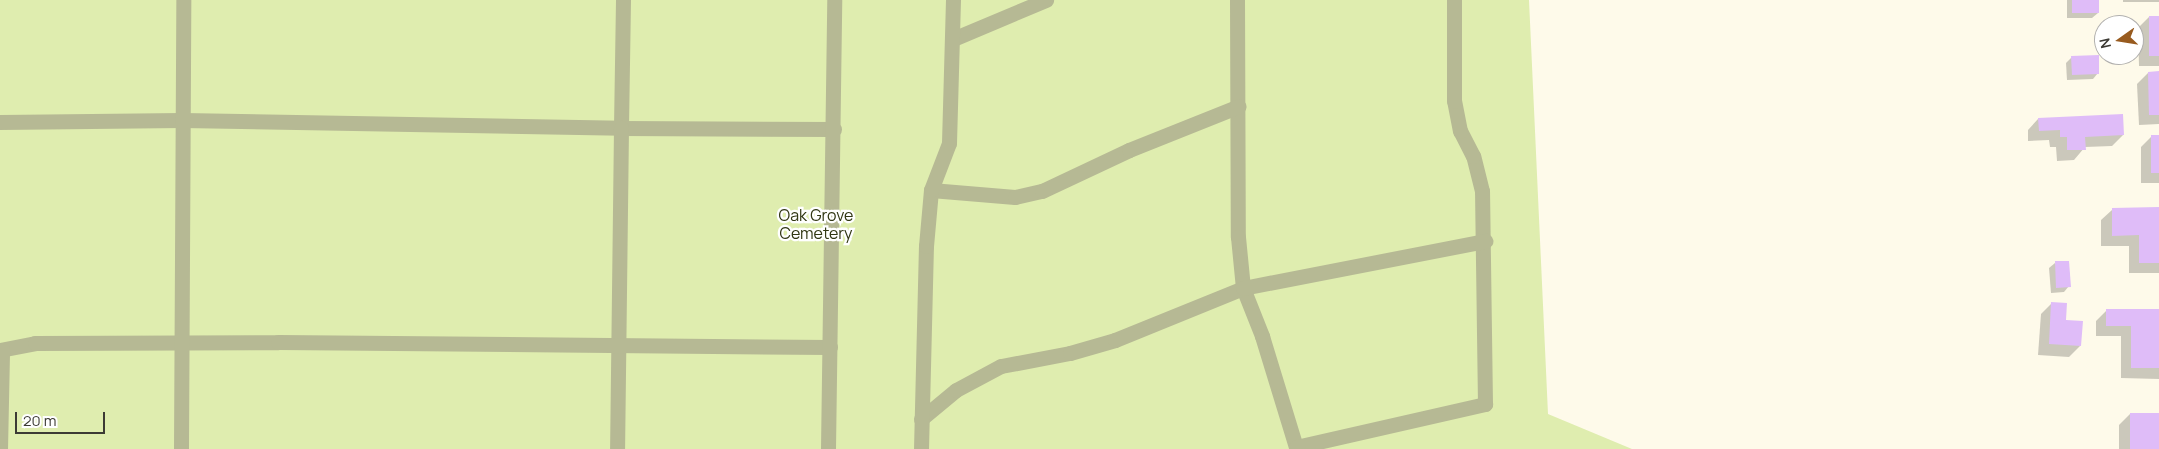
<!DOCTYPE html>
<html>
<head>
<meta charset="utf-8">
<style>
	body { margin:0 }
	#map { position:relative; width:2159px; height:449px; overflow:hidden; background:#fefaea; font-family:Manrope,sans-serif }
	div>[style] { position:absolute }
	.green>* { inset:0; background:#dfedaf }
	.shadow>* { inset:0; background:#0003 }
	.building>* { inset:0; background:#dfbcf8 }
	.minor>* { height:15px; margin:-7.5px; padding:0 7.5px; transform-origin:7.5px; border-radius:7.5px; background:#b6b994 }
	span { translate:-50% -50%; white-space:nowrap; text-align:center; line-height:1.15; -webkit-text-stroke:4.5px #fff; paint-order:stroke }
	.park-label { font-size:16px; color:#313713 }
	.north { position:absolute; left:2094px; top:15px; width:50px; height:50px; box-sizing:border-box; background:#fff; border:1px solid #b1b0ae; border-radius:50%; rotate:257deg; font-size:14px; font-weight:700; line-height:20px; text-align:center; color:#3c3a34 }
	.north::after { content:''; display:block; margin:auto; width:18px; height:22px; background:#985b1f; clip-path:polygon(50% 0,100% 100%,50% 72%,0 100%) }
	.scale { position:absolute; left:15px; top:412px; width:90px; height:22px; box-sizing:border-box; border:2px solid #3c3a34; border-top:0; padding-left:6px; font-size:15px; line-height:18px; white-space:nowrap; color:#3c3a34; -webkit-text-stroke:4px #fff; paint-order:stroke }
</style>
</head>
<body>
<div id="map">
	<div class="green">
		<div style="clip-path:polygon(0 0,1529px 0,1548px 414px,1632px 449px,0 449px)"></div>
	</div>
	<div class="shadow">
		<div style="clip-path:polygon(2067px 0,2098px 0,2098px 13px,2092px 18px,2067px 18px)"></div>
		<div style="clip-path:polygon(2123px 0,2159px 0,2159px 2px,2123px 2px)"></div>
		<div style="clip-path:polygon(2149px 17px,2159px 17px,2159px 66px,2139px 66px,2138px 28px)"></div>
		<div style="clip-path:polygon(2072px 57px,2098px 73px,2093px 79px,2067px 80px,2066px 63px)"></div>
		<div style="clip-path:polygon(2159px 72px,2159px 124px,2139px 125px,2137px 84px,2148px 73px)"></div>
		<div style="clip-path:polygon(2038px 119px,2123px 135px,2112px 146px,2085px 147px,2074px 160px,2057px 161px,2056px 147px,2050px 147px,2049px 140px,2028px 141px,2028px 130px)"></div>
		<div style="clip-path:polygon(2152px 136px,2159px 136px,2159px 183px,2141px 183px,2141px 147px)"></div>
		<div style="clip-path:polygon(2159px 209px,2159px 273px,2129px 273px,2129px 246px,2101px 246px,2101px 220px,2112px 210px)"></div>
		<div style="clip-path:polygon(2055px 263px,2069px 286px,2064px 292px,2051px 293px,2049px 268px)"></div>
		<div style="clip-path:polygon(2052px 303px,2080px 346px,2069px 357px,2038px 355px,2041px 314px)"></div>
		<div style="clip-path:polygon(2107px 310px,2159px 311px,2159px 379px,2121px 378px,2121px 336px,2096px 336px,2096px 321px)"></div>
		<div style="clip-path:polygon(2130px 414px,2159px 414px,2159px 449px,2119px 449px,2119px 425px)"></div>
	</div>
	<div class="building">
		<div style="clip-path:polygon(2072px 0,2099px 0,2099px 13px,2072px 13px)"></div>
		<div style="clip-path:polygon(2149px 16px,2159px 16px,2159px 56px,2149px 56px)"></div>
		<div style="clip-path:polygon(2099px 55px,2099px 74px,2072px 75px,2071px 56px)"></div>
		<div style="clip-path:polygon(2159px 71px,2159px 115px,2149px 115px,2148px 72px)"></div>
		<div style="clip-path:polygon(2123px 114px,2124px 135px,2085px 137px,2086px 150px,2067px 150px,2067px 137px,2060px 137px,2060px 130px,2039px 131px,2038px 118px)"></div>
		<div style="clip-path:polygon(2151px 135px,2159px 135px,2159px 173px,2151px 173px)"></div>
		<div style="clip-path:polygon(2159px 207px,2159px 263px,2139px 263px,2139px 235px,2112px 236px,2112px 208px)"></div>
		<div style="clip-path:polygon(2055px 261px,2069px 261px,2071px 287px,2056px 288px)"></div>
		<div style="clip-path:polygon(2051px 302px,2067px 303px,2066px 320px,2083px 321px,2081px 346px,2049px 344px)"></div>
		<div style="clip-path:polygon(2106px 309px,2159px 309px,2159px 368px,2131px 368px,2131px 326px,2106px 326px)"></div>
		<div style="clip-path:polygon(2130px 413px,2159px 413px,2159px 449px,2130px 449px)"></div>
	</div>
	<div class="minor">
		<div style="left:623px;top:0;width:128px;rotate:90.9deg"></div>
		<div style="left:621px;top:128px;width:213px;rotate:0.3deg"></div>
		<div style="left:1237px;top:0;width:237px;rotate:89.8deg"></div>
		<div style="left:1238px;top:237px;width:51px;rotate:84.4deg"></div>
		<div style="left:1243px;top:288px;width:52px;rotate:68.4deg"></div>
		<div style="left:1262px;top:336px;width:116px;rotate:73deg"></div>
		<div style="left:1296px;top:447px;width:194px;rotate:-12.8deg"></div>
		<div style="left:1485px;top:404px;width:213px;rotate:-90.8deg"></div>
		<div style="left:1482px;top:191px;width:36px;rotate:-104deg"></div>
		<div style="left:1473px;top:156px;width:28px;rotate:-117deg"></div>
		<div style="left:1460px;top:131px;width:31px;rotate:-101deg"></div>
		<div style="left:1454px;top:101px;width:101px;rotate:-90deg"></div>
		<div style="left:953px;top:39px;width:101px;rotate:-22.8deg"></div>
		<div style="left:0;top:122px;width:182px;rotate:-0.6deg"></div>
		<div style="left:182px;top:120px;width:439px;rotate:1deg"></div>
		<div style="left:621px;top:128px;width:321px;rotate:90.7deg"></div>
		<div style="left:931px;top:190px;width:84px;rotate:4.8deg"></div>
		<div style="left:1015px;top:197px;width:28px;rotate:-13deg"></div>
		<div style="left:1042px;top:191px;width:96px;rotate:-25.2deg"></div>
		<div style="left:1129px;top:150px;width:118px;rotate:-21.8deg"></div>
		<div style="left:0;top:350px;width:36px;rotate:-11deg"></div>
		<div style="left:35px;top:343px;width:243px;rotate:-0.2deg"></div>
		<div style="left:278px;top:342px;width:552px;rotate:0.52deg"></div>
		<div style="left:921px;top:419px;width:45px;rotate:-39.6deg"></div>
		<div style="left:956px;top:390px;width:51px;rotate:-28.1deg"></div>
		<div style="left:1001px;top:366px;width:70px;rotate:-10.7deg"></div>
		<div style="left:1070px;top:353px;width:47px;rotate:-16.1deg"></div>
		<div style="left:1115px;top:340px;width:138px;rotate:-22.1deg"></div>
		<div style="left:1243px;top:288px;width:247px;rotate:-11deg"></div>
		<div style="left:0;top:449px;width:99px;rotate:-88.8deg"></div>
		<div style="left:181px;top:449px;width:449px;rotate:-89.7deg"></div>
		<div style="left:828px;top:449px;width:449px;rotate:-89.2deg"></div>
		<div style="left:921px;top:449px;width:203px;rotate:-88.6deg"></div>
		<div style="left:926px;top:246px;width:56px;rotate:-84.9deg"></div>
		<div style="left:931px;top:190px;width:50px;rotate:-69deg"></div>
		<div style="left:949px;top:143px;width:143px;rotate:-88.4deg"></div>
	</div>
	<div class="park-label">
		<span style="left:816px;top:224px">Oak Grove<br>Cemetery</span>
	</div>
	<div class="north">N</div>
	<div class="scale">20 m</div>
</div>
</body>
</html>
